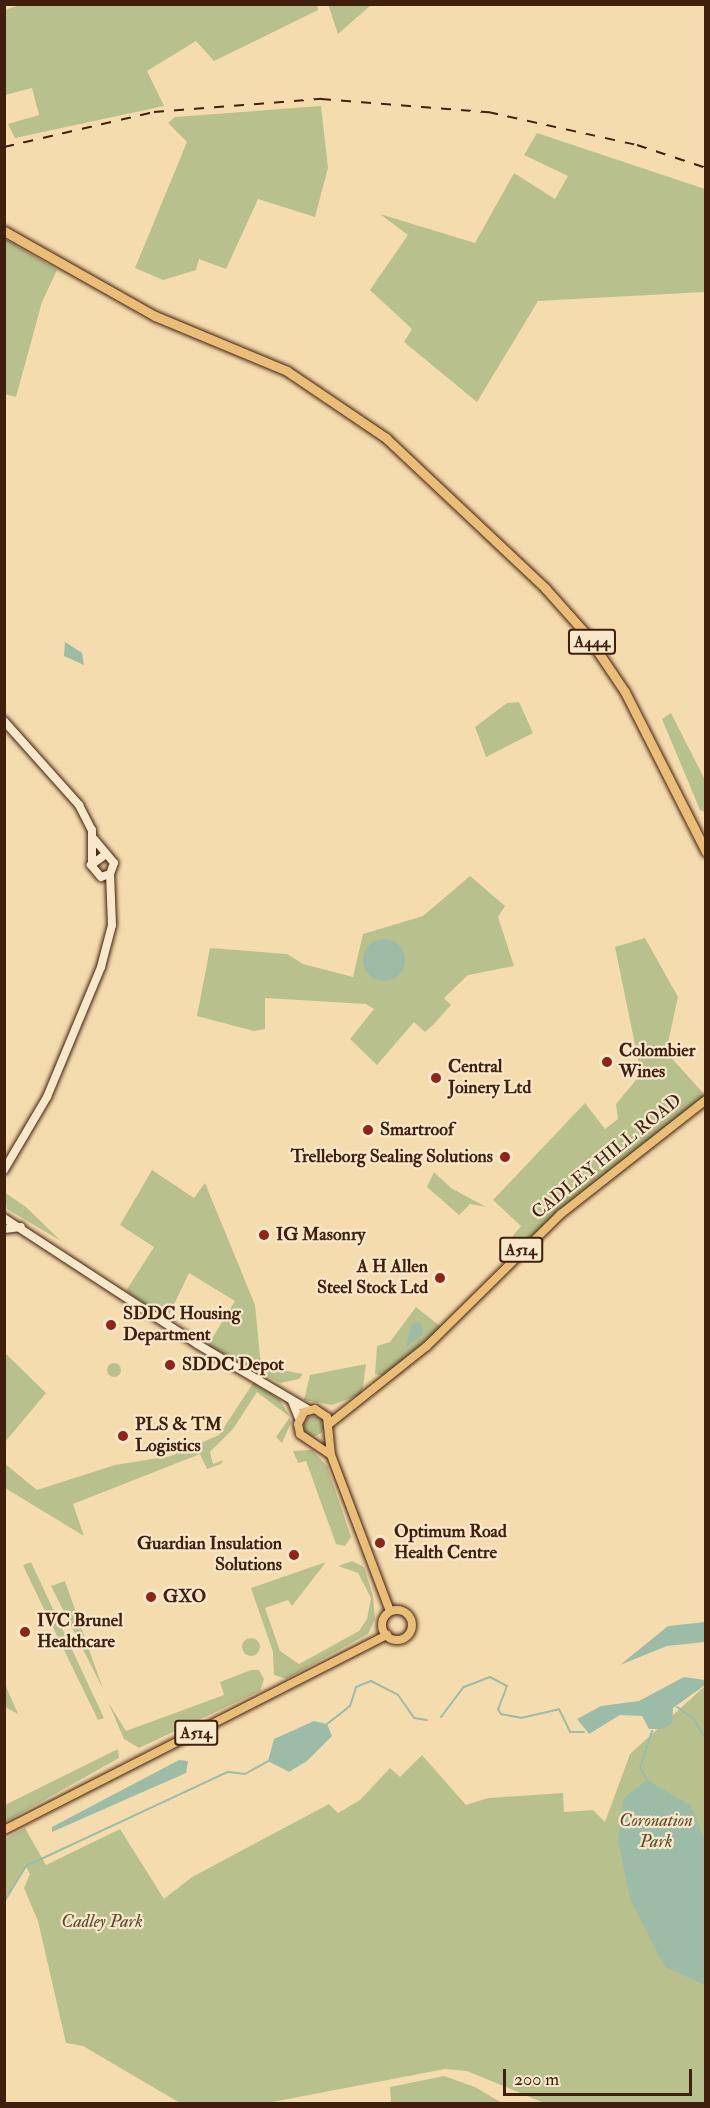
<!DOCTYPE html>
<html>
<head>
<meta charset="utf-8">
<style>
	body { margin:0 }
	#map { position:relative; width:710px; height:2108px; overflow:hidden; background:#f5dcaf; font-family:"IM FELL Double Pica",serif }
	div>[style] { position:absolute }
	.green>* { inset:0; background:#b8c18d }
	.round { border-radius:50% }
	.water>* { inset:0; background:#9dbca7 }
	.stream>* { height:2px; margin:-1px; padding:0 1px; transform-origin:1px; border-radius:1px; background:#9dbca7 }
	.roads { filter:drop-shadow(0 0 2px #401f0c) drop-shadow(0 0 2px #401f0c) }
	.secondary>* { height:8px; margin:-4px; padding:0 4px; transform-origin:4px; border-radius:4px; background:#f8e8cb }
	.primary>* { height:8px; margin:-4px; padding:0 4px; transform-origin:4px; border-radius:4px; background:#eabe78 }
	.primary>.ring { margin:-4px; padding:0; box-sizing:content-box; background:none; border:8px solid #eabe78; border-radius:50% }
	.highway>* { height:9px; margin:-4.5px; padding:0 4.5px; transform-origin:4.5px; border-radius:4.5px; background:#eabe78 }
	.rail>* { height:2px; margin-top:-1px; transform-origin:0; background:repeating-linear-gradient(90deg,#401f0c 0 10px,transparent 0 20px) }
	.dots>* { width:16px; height:16px; translate:-50% -50%; box-sizing:border-box; border:3px solid #f8e8cb; border-radius:50% }
	span { translate:-50% -50%; white-space:nowrap; text-align:center; line-height:1.15; -webkit-text-stroke:4.5px #f8e8cb; paint-order:stroke }
	.shield-label span { padding:2px 4px; background:#f8e8cb; border:2px solid; border-radius:4px; -webkit-text-stroke-width:0 }
	.shield-label { font-size:16px; color:#401f0c; font-weight:700 }
	.poi-label { font-size:18px; color:#401f0c; font-weight:700 }
	.left { translate:0 -50%; text-align:left }
	.right { translate:-100% -50%; text-align:right }
	.street-label { font-size:18px; color:#401f0c }
	.park-label { font-size:18px; color:#5e482c; font-style:italic }
	.frame { position:absolute; inset:0; border:6px solid #401f0c; pointer-events:none }
	.scale { position:absolute; left:503px; top:2069px; width:189px; height:27px; box-sizing:border-box; border:3px solid #401f0c; border-top:0; padding-left:8px; font-size:18px; line-height:21px; white-space:nowrap; color:#401f0c; -webkit-text-stroke:4px #f8e8cb; paint-order:stroke }
</style>
</head>
<body>
<div id="map">
	<div class="green">
		<div style="clip-path:polygon(328px 4px,371px 4px,371px 5px,338px 34px)"></div>
		<div style="clip-path:polygon(19px 5px,317px 4px,318px 10px,214px 61px,196px 41px,147px 71px,164px 106px,15px 138px,8px 124px,39px 115px,32px 88px,5px 95px,5px 10px)"></div>
		<div style="clip-path:polygon(321px 106px,328px 168px,315px 217px,258px 199px,226px 269px,199px 259px,196px 270px,163px 280px,135px 268px,187px 142px,168px 123px,175px 117px)"></div>
		<div style="clip-path:polygon(537px 133px,705px 189px,705px 292px,538px 301px,477px 402px,404px 342px,412px 329px,370px 290px,408px 235px,380px 214px,475px 243px,514px 173px,555px 199px,568px 176px,524px 155px)"></div>
		<div style="clip-path:polygon(5px 239px,57px 270px,42px 302px,16px 397px,5px 394px)"></div>
		<div style="clip-path:polygon(519px 702px,533px 733px,486px 757px,475px 727px,507px 703px)"></div>
		<div style="clip-path:polygon(671px 713px,705px 780px,705px 812px,700px 810px,662px 719px)"></div>
		<div style="clip-path:polygon(470px 876px,505px 906px,498px 917px,514px 966px,468px 975px,444px 998px,451px 1005px,434px 1024px,425px 1032px,414px 1022px,377px 1065px,350px 1039px,374px 1009px,366px 1004px,265px 998px,265px 1029px,254px 1031px,197px 1016px,210px 948px,287px 954px,303px 964px,353px 977px,363px 934px,423px 916px)"></div>
		<div style="clip-path:polygon(645px 938px,678px 997px,666px 1052px,705px 1095px,509px 1254px,499px 1253px,521px 1226px,493px 1200px,585px 1103px,605px 1129px,618px 1119px,616px 1104px,641px 1074px,615px 947px)"></div>
		<div style="clip-path:polygon(152px 1170px,194px 1198px,205px 1183px,255px 1305px,261px 1366px,303px 1374px,299px 1379px,280px 1383px,208px 1345px,235px 1301px,189px 1273px,167px 1319px,126px 1291px,154px 1247px,120px 1225px)"></div>
		<div style="clip-path:polygon(434px 1172px,451px 1188px,486px 1207px,470px 1204px,459px 1215px,427px 1187px)"></div>
		<div style="clip-path:polygon(4px 1192px,26px 1207px,61px 1241px,7px 1209px)"></div>
		<div style="clip-path:polygon(416px 1307px,441px 1327px,384px 1376px,375px 1374px,377px 1346px,390px 1342px)"></div>
		<div style="clip-path:polygon(5px 1353px,46px 1393px,5px 1442px)"></div>
		<div class="round" style="left:107px;top:1363px;width:14px;height:14px"></div>
		<div style="clip-path:polygon(366px 1364px,362px 1394px,332px 1405px,304px 1400px,310px 1375px)"></div>
		<div style="clip-path:polygon(253px 1383px,279px 1399px,289px 1415px,291px 1423px,282px 1443px,276px 1437px,290px 1417px,257px 1392px,233px 1429px,210px 1452px,213px 1464px,223px 1460px,221px 1464px,207px 1469px,200px 1454px,73px 1504px,84px 1536px,5px 1488px,4px 1463px,37px 1490px,115px 1465px,171px 1456px,219px 1435px)"></div>
		<div class="round" style="left:304px;top:1416px;width:20px;height:20px"></div>
		<div style="clip-path:polygon(312px 1450px,327px 1466px,351px 1537px,345px 1546px,336px 1544px,306px 1461px,298px 1463px,293px 1451px)"></div>
		<div style="clip-path:polygon(352px 1561px,364px 1567px,373px 1596px,375px 1619px,368px 1634px,286px 1679px,274px 1675px,273px 1652px,251px 1588px,326px 1562px,292px 1606px,288px 1600px,265px 1608px,280px 1651px,299px 1664px,359px 1631px,367px 1619px,371px 1598px,358px 1573px,338px 1566px)"></div>
		<div style="clip-path:polygon(31px 1562px,104px 1718px,98px 1720px,28px 1576px,23px 1565px)"></div>
		<div style="clip-path:polygon(65px 1581px,80px 1624px,103px 1689px,51px 1586px)"></div>
		<div class="round" style="left:242px;top:1638px;width:18px;height:18px"></div>
		<div style="clip-path:polygon(251px 1670px,259px 1670px,264px 1679px,260px 1691px,139px 1748px,124px 1739px,108px 1702px,126px 1731px,224px 1695px,220px 1682px)"></div>
		<div style="clip-path:polygon(5px 1684px,18px 1714px,5px 1707px)"></div>
		<div style="clip-path:polygon(705px 1686px,705px 2103px,544px 2103px,467px 2071px,445px 2069px,267px 2103px,180px 2103px,83px 2046px,66px 2043px,38px 1921px,24px 1888px,30px 1874px,26px 1867px,5px 1902px,5px 1839px,25px 1828px,46px 1865px,120px 1829px,164px 1899px,192px 1877px,329px 1804px,338px 1813px,360px 1800px,390px 1768px,400px 1777px,422px 1755px,466px 1805px,488px 1798px,563px 1793px,564px 1812px,593px 1810px,605px 1822px,630px 1754px)"></div>
		<div style="clip-path:polygon(118px 1749px,119px 1758px,5px 1822px,5px 1805px)"></div>
		<div style="clip-path:polygon(444px 2076px,475px 2087px,502px 2103px,391px 2103px,390px 2087px)"></div>
	</div>
	<div class="water">
		<div style="clip-path:polygon(65px 642px,82px 653px,84px 665px,64px 656px)"></div>
		<div class="round" style="left:363px;top:939px;width:42px;height:42px"></div>
		<div style="clip-path:polygon(421px 1322px,423px 1334px,406px 1347px,412px 1324px)"></div>
		<div style="clip-path:polygon(705px 1622px,705px 1642px,667px 1646px,620px 1665px,668px 1626px)"></div>
		<div style="clip-path:polygon(684px 1677px,705px 1680px,705px 1685px,673px 1708px,672px 1724px,662px 1729px,649px 1729px,642px 1716px,620px 1715px,589px 1734px,577px 1719px,601px 1706px,639px 1701px)"></div>
		<div style="clip-path:polygon(314px 1721px,327px 1724px,332px 1736px,307px 1761px,289px 1772px,268px 1761px,274px 1739px)"></div>
		<div style="clip-path:polygon(179px 1760px,188px 1761px,186px 1773px,52px 1832px,52px 1827px)"></div>
		<div style="clip-path:polygon(647px 1780px,690px 1805px,705px 1840px,705px 1985px,665px 1967px,630px 1898px,618px 1841px,624px 1798px)"></div>
	</div>
	<div class="stream">
		<div style="left:677px;top:1707px;width:21px;rotate:35deg"></div>
		<div style="left:694px;top:1719px;width:24px;rotate:60deg"></div>
		<div style="left:441px;top:1717px;width:38px;rotate:-53deg"></div>
		<div style="left:464px;top:1687px;width:28px;rotate:-21deg"></div>
		<div style="left:490px;top:1677px;width:19px;rotate:28deg"></div>
		<div style="left:507px;top:1686px;width:25px;rotate:111deg"></div>
		<div style="left:498px;top:1709px;width:6px;rotate:59deg"></div>
		<div style="left:501px;top:1714px;width:20px;rotate:11deg"></div>
		<div style="left:521px;top:1718px;width:39px;rotate:-13deg"></div>
		<div style="left:559px;top:1709px;width:25px;rotate:64deg"></div>
		<div style="left:570px;top:1732px;width:14px"></div>
		<div style="left:327px;top:1724px;width:29px;rotate:-38deg"></div>
		<div style="left:350px;top:1706px;width:20px;rotate:-72deg"></div>
		<div style="left:356px;top:1687px;width:16px;rotate:-22deg"></div>
		<div style="left:371px;top:1681px;width:30px;rotate:27deg"></div>
		<div style="left:398px;top:1695px;width:28px;rotate:55deg"></div>
		<div style="left:414px;top:1718px;width:13px;rotate:9deg"></div>
		<div style="left:647px;top:1780px;width:14px;rotate:-120deg"></div>
		<div style="left:640px;top:1768px;width:39px;rotate:-72deg"></div>
		<div style="left:4px;top:1902px;width:42px;rotate:-58.6deg"></div>
		<div style="left:26px;top:1866px;width:223px;rotate:-25deg"></div>
		<div style="left:228px;top:1772px;width:17px;rotate:7deg"></div>
		<div style="left:245px;top:1774px;width:26px;rotate:-29deg"></div>
	</div>
	<div class="roads">
		<div class="secondary">
			<div style="left:4px;top:721px;width:113px;rotate:48.2deg"></div>
			<div style="left:79px;top:805px;width:28px;rotate:63deg"></div>
			<div style="left:92px;top:830px;width:31px;rotate:90deg"></div>
			<div style="left:94px;top:839px;width:31px;rotate:50deg"></div>
			<div style="left:114px;top:863px;width:12px;rotate:110deg"></div>
			<div style="left:110px;top:874px;width:9px;rotate:162deg"></div>
			<div style="left:101px;top:877px;width:16px;rotate:-130deg"></div>
			<div style="left:91px;top:865px;width:17px;rotate:-36deg"></div>
			<div style="left:4px;top:1170px;width:85px;rotate:-59.5deg"></div>
			<div style="left:47px;top:1097px;width:141px;rotate:-67.4deg"></div>
			<div style="left:101px;top:967px;width:43px;rotate:-75.3deg"></div>
			<div style="left:112px;top:925px;width:51px;rotate:-92.2deg"></div>
			<div style="left:4px;top:1218px;width:230px;rotate:33.1deg"></div>
			<div style="left:197px;top:1344px;width:130px;rotate:30.5deg"></div>
			<div style="left:4px;top:1229px;width:17px;rotate:-7deg"></div>
			<div style="left:292px;top:1401px;width:18px;rotate:68deg"></div>
		</div>
		<div class="primary">
			<div style="left:329px;top:1424px;width:125px;rotate:-38.5deg"></div>
			<div style="left:427px;top:1346px;width:188px;rotate:-44.6deg"></div>
			<div style="left:561px;top:1214px;width:184px;rotate:-38.2deg"></div>
			<div style="left:331px;top:1455px;width:37px;rotate:-146deg"></div>
			<div style="left:300px;top:1434px;width:10px;rotate:-101deg"></div>
			<div style="left:298px;top:1424px;width:13px;rotate:-63deg"></div>
			<div style="left:304px;top:1412px;width:11px;rotate:-15deg"></div>
			<div style="left:315px;top:1409px;width:14px;rotate:34deg"></div>
			<div style="left:327px;top:1417px;width:38px;rotate:84deg"></div>
			<div style="left:331px;top:1455px;width:167px;rotate:69.3deg"></div>
			<div class="ring" style="left:382px;top:1610px;width:22px;height:22px"></div>
			<div style="left:4px;top:1830px;width:430px;rotate:-27deg"></div>
		</div>
		<div class="highway">
			<div style="left:4px;top:231px;width:173px;rotate:29.4deg"></div>
			<div style="left:155px;top:316px;width:143px;rotate:22.6deg"></div>
			<div style="left:287px;top:371px;width:120px;rotate:34.1deg"></div>
			<div style="left:386px;top:438px;width:219px;rotate:43.3deg"></div>
			<div style="left:545px;top:588px;width:62px;rotate:48.3deg"></div>
			<div style="left:586px;top:634px;width:70px;rotate:56.1deg"></div>
			<div style="left:625px;top:692px;width:179px;rotate:63.1deg"></div>
		</div>
	</div>
	<div class="rail">
		<div style="left:4px;top:147px;width:154px;rotate:-13.1deg"></div>
		<div style="left:154px;top:112px;width:168px;rotate:-4.5deg"></div>
		<div style="left:321px;top:99px;width:168px;rotate:4.5deg"></div>
		<div style="left:488px;top:112px;width:153px;rotate:12.5deg"></div>
		<div style="left:637px;top:145px;width:73px;rotate:18.4deg"></div>
	</div>
	<div class="dots">
		<div style="left:607px;top:1062px;background:#8f2418"></div>
		<div style="left:436px;top:1078px;background:#8f2418"></div>
		<div style="left:368px;top:1130px;background:#8f2418"></div>
		<div style="left:505px;top:1157px;background:#8f2418"></div>
		<div style="left:264px;top:1235px;background:#8f2418"></div>
		<div style="left:440px;top:1278px;background:#8f2418"></div>
		<div style="left:111px;top:1325px;background:#8f2418"></div>
		<div style="left:170px;top:1365px;background:#8f2418"></div>
		<div style="left:123px;top:1436px;background:#8f2418"></div>
		<div style="left:380px;top:1543px;background:#8f2418"></div>
		<div style="left:294px;top:1555px;background:#8f2418"></div>
		<div style="left:151px;top:1597px;background:#8f2418"></div>
		<div style="left:25px;top:1632px;background:#8f2418"></div>
	</div>
	<div class="shield-label">
		<span style="left:592px;top:642px">A444</span>
		<span style="left:521px;top:1250px">A514</span>
		<span style="left:196px;top:1733px">A514</span>
	</div>
	<div class="poi-label">
		<span class="left" style="left:619px;top:1062px">Colombier<br>Wines</span>
		<span class="left" style="left:448px;top:1078px">Central<br>Joinery Ltd</span>
		<span class="left" style="left:380px;top:1130px">Smartroof</span>
		<span class="right" style="left:493px;top:1157px">Trelleborg Sealing Solutions</span>
		<span class="left" style="left:276px;top:1235px">IG Masonry</span>
		<span class="right" style="left:428px;top:1278px">A H Allen<br>Steel Stock Ltd</span>
		<span class="left" style="left:123px;top:1325px">SDDC Housing<br>Department</span>
		<span class="left" style="left:182px;top:1365px">SDDC Depot</span>
		<span class="left" style="left:135px;top:1436px">PLS &amp; TM<br>Logistics</span>
		<span class="left" style="left:394px;top:1543px">Optimum Road<br>Health Centre</span>
		<span class="right" style="left:282px;top:1555px">Guardian Insulation<br>Solutions</span>
		<span class="left" style="left:163px;top:1597px">GXO</span>
		<span class="left" style="left:37px;top:1632px">IVC Brunel<br>Healthcare</span>
	</div>
	<div class="street-label">
		<span style="left:607px;top:1157px;rotate:-39deg">CADLEY HILL ROAD</span>
	</div>
	<div class="park-label">
		<span style="left:656px;top:1832px">Coronation<br>Park</span>
		<span style="left:102px;top:1922px">Cadley Park</span>
	</div>
	<div class="frame"></div>
	<div class="scale">200 m</div>
</div>
</body>
</html>
